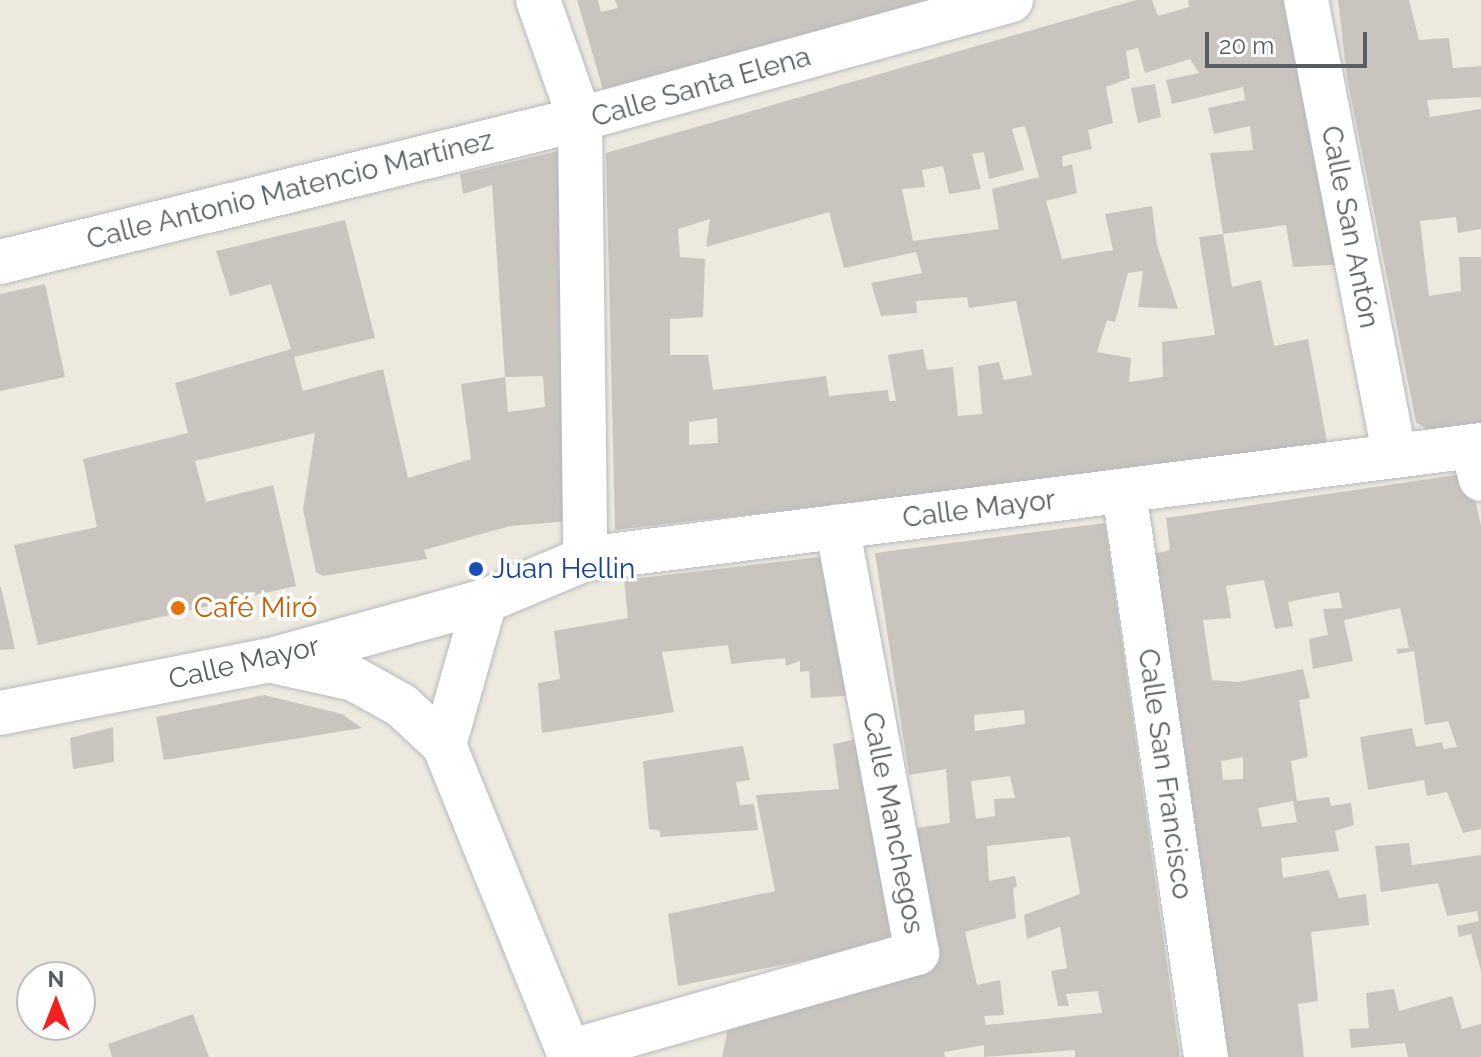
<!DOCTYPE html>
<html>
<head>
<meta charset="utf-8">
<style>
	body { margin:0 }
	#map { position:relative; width:1481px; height:1057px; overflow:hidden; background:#ede9df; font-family:Raleway,sans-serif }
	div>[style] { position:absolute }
	.building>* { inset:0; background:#c9c5be }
	.roads { filter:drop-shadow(0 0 2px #b5b9bd) drop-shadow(0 0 2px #b5b9bd) }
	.street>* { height:44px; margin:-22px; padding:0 22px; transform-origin:22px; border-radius:22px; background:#fff }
	.secondary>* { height:44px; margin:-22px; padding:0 22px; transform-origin:22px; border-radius:22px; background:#fff }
	.dots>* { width:22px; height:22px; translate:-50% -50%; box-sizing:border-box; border:4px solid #fff; border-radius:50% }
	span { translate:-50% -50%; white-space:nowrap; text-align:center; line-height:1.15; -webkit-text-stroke:7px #fff; paint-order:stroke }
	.street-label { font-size:28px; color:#585d62 }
	.transit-label { font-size:28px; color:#164399 }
	.left { translate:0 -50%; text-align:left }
	.food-label { font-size:28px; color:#c56008 }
	.north { position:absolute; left:16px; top:961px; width:80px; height:80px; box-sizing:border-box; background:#fff; border:2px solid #bcbec0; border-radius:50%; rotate:0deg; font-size:22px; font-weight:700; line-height:32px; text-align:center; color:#585d62 }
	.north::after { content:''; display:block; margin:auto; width:28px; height:36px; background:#f22120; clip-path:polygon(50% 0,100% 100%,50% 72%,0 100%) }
	.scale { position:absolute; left:1205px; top:32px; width:162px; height:36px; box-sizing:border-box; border:4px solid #585d62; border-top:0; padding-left:10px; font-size:24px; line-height:28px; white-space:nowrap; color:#585d62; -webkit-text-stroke:6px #fff; paint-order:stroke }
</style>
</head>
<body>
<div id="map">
	<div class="building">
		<div style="clip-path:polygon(577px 0,598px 0,601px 12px,618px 8px,615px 0,953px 0,608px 107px)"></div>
		<div style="clip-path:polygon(evenodd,1136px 0,1152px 0,1158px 16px,1189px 7px,1188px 0,1295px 0,1347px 264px,1293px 267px,1286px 225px,1223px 234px,1232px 287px,1261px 280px,1274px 346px,1308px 339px,1328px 447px,615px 530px,606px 153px,1136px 0,1138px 48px,1145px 73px,1190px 59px,1199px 73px,1166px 80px,1172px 104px,1243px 87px,1245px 100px,1208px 108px,1214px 134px,1250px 126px,1253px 150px,1210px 153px,1223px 234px,1199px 237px,1215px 335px,1162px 342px,1163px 377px,1129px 382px,1131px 358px,1097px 352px,1107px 320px,1115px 322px,1128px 273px,1143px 271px,1138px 307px,1178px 309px,1157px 245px,1152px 206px,1105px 214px,1113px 250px,1062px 259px,1046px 201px,1077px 193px,1072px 164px,1063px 167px,1062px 156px,1092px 149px,1088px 130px,1113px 123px,1106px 87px,1130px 78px,1126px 51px,1138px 48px,1136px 0,1025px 126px,1039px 177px,992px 189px,999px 229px,913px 241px,902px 189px,925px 187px,922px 170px,943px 166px,949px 194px,981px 189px,972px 154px,984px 152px,989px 179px,1024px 170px,1012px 129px,1025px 126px,1136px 0,829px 212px,844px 268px,916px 252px,922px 273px,871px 283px,881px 316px,917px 313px,916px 301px,967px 297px,969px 308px,1016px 301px,1032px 375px,1004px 380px,999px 362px,978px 366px,982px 414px,958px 416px,953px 367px,927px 370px,923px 349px,888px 355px,896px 401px,889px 401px,888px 390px,829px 396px,826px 376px,713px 390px,708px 355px,670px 355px,670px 319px,703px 317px,705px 259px,680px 257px,678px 229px,710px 219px,706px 247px,829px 212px,1136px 0,717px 418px,718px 443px,689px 445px,689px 422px,717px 418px)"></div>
		<div style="clip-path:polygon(1338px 0,1409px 0,1419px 40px,1449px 38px,1453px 68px,1481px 66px,1481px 97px,1427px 100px,1430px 117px,1481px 109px,1481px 229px,1458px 233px,1456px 217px,1420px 221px,1429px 296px,1461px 291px,1459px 257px,1481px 257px,1481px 426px,1432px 433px,1416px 422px,1347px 78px)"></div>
		<div style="clip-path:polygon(1155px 84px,1161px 117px,1138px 123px,1131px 88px)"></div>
		<div style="clip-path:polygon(558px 151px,571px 521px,510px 526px,424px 550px,427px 559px,323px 576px,316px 572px,303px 510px,315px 433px,195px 461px,206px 502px,273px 485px,296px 586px,38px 645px,14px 545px,97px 527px,83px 459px,188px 433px,175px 383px,291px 349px,271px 284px,230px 296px,216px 251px,345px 220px,375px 338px,294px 357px,303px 391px,383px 369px,408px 478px,471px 459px,461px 384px,505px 377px,508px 412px,545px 407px,543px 376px,505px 377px,492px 185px,463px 194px,460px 174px)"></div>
		<div style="clip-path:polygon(45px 284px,65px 377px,0 391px,0 294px)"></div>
		<div style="clip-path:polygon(evenodd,1469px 473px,1481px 526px,1481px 829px,1463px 833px,1447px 792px,1427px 796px,1424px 780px,1368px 790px,1360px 737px,1412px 728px,1416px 747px,1442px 742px,1444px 749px,1457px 747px,1448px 721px,1425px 725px,1414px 651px,1398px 654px,1396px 649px,1409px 648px,1400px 608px,1344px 620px,1353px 661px,1313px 669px,1309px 639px,1328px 635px,1323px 609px,1342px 608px,1339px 592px,1288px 602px,1293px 626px,1275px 629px,1264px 580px,1226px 586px,1231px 618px,1203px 620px,1212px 680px,1239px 682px,1303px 669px,1310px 698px,1299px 700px,1308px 757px,1291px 761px,1297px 801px,1329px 797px,1331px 806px,1351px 803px,1354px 825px,1335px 831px,1339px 851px,1281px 858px,1283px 878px,1329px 870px,1339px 898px,1366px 894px,1369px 925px,1311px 932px,1318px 1001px,1298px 1004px,1304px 1057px,1228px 1057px,1154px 554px,1170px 550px,1166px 518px,1469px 473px,1243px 757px,1243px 779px,1223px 780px,1221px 761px,1243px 757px,1469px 473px,1293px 801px,1297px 822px,1262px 827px,1258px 808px,1293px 801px)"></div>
		<div style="clip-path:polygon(evenodd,1105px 523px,1180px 1057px,1075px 1057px,1075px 1050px,984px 1057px,984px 1045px,944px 1052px,945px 1057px,722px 1057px,732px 1010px,934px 968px,917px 828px,950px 823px,946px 769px,909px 775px,875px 553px,1105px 523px,1024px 710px,1025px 724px,975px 731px,974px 715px,1024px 710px,1105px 523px,1010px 776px,1015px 798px,994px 799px,995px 816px,976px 819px,971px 781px,1010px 776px,1105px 523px,1070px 837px,1080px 894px,1024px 915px,1027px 939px,1060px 927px,1067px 968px,1051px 971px,1058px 1006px,1069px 1006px,1066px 994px,1098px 991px,1102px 1013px,986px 1025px,984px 1016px,1004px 1015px,1000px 980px,977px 985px,965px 932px,1016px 918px,1013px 888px,1017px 887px,1015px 876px,989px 881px,987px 846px,1070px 837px)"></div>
		<div style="clip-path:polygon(836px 555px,860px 695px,811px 698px,809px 671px,800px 672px,800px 661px,786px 666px,785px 658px,731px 664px,728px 645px,662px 652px,674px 712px,542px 733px,538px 683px,560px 679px,554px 631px,628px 618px,624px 580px)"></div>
		<div style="clip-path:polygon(0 587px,1px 587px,15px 649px,0 650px)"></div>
		<div style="clip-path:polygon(264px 695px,342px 714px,362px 728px,164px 760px,156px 717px)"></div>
		<div style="clip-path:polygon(113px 727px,114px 762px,73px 769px,70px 738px)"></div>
		<div style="clip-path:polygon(867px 737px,900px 941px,678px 986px,668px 914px,775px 891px,756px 795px,839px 789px,833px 744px)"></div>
		<div style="clip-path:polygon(743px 746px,750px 780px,736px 782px,740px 805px,754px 804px,758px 830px,660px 837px,660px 831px,649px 829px,643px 761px)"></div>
		<div style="clip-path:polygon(1409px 843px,1412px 865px,1481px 855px,1481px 971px,1471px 934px,1459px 937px,1457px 926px,1479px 921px,1477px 911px,1447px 916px,1438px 883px,1381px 892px,1375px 846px)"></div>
		<div style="clip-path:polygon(1394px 989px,1399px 1011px,1452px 996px,1462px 1029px,1481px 1024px,1481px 1057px,1408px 1057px,1405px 1043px,1351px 1048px,1349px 1029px,1369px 1028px,1366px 993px)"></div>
		<div style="clip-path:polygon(193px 1014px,209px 1057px,112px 1057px,108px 1044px)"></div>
	</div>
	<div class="roads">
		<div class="street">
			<div style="left:538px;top:0;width:126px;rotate:70.6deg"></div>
			<div style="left:580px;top:119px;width:440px;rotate:89.3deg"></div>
			<div style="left:1306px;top:0;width:462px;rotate:79deg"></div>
			<div style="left:0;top:262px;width:597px;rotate:-13.85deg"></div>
			<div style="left:580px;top:119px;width:447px;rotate:-15.4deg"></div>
			<div style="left:1472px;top:446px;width:34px;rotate:75deg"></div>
			<div style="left:1124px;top:491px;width:572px;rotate:81.76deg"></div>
			<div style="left:569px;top:1052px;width:362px;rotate:-15.9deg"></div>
			<div style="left:917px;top:953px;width:434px;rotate:-100.6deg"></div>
		</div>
		<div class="secondary">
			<div style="left:277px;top:662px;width:79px;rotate:12.4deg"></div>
			<div style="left:354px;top:679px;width:54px;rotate:29deg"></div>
			<div style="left:401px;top:705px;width:59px;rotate:42.9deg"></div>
			<div style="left:444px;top:745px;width:337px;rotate:67.9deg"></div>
			<div style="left:0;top:713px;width:276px;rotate:-11.1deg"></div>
			<div style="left:271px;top:660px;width:222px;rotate:-15.4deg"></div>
			<div style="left:485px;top:601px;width:108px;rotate:-22.8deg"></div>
			<div style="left:585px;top:559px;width:903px;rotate:-7.25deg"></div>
			<div style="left:444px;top:745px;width:150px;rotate:-74.1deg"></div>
		</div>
	</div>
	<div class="dots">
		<div style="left:476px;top:569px;background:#1a4fb4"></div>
		<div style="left:178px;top:608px;background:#e8710a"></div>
	</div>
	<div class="street-label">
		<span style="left:701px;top:87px;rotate:-16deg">Calle Santa Elena</span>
		<span style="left:290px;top:190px;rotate:-14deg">Calle Antonio Matencio Martínez</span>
		<span style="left:1350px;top:227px;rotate:79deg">Calle San Antón</span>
		<span style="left:979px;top:509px;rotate:-7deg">Calle Mayor</span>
		<span style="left:244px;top:663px;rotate:-13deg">Calle Mayor</span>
		<span style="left:1165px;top:774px;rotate:82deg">Calle San Francisco</span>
		<span style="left:893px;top:823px;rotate:79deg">Calle Manchegos</span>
	</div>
	<div class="transit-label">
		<span class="left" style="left:492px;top:569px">Juan Hellin</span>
	</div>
	<div class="food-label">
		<span class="left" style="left:194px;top:608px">Café Miró</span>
	</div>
	<div class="north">N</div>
	<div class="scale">20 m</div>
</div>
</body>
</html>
